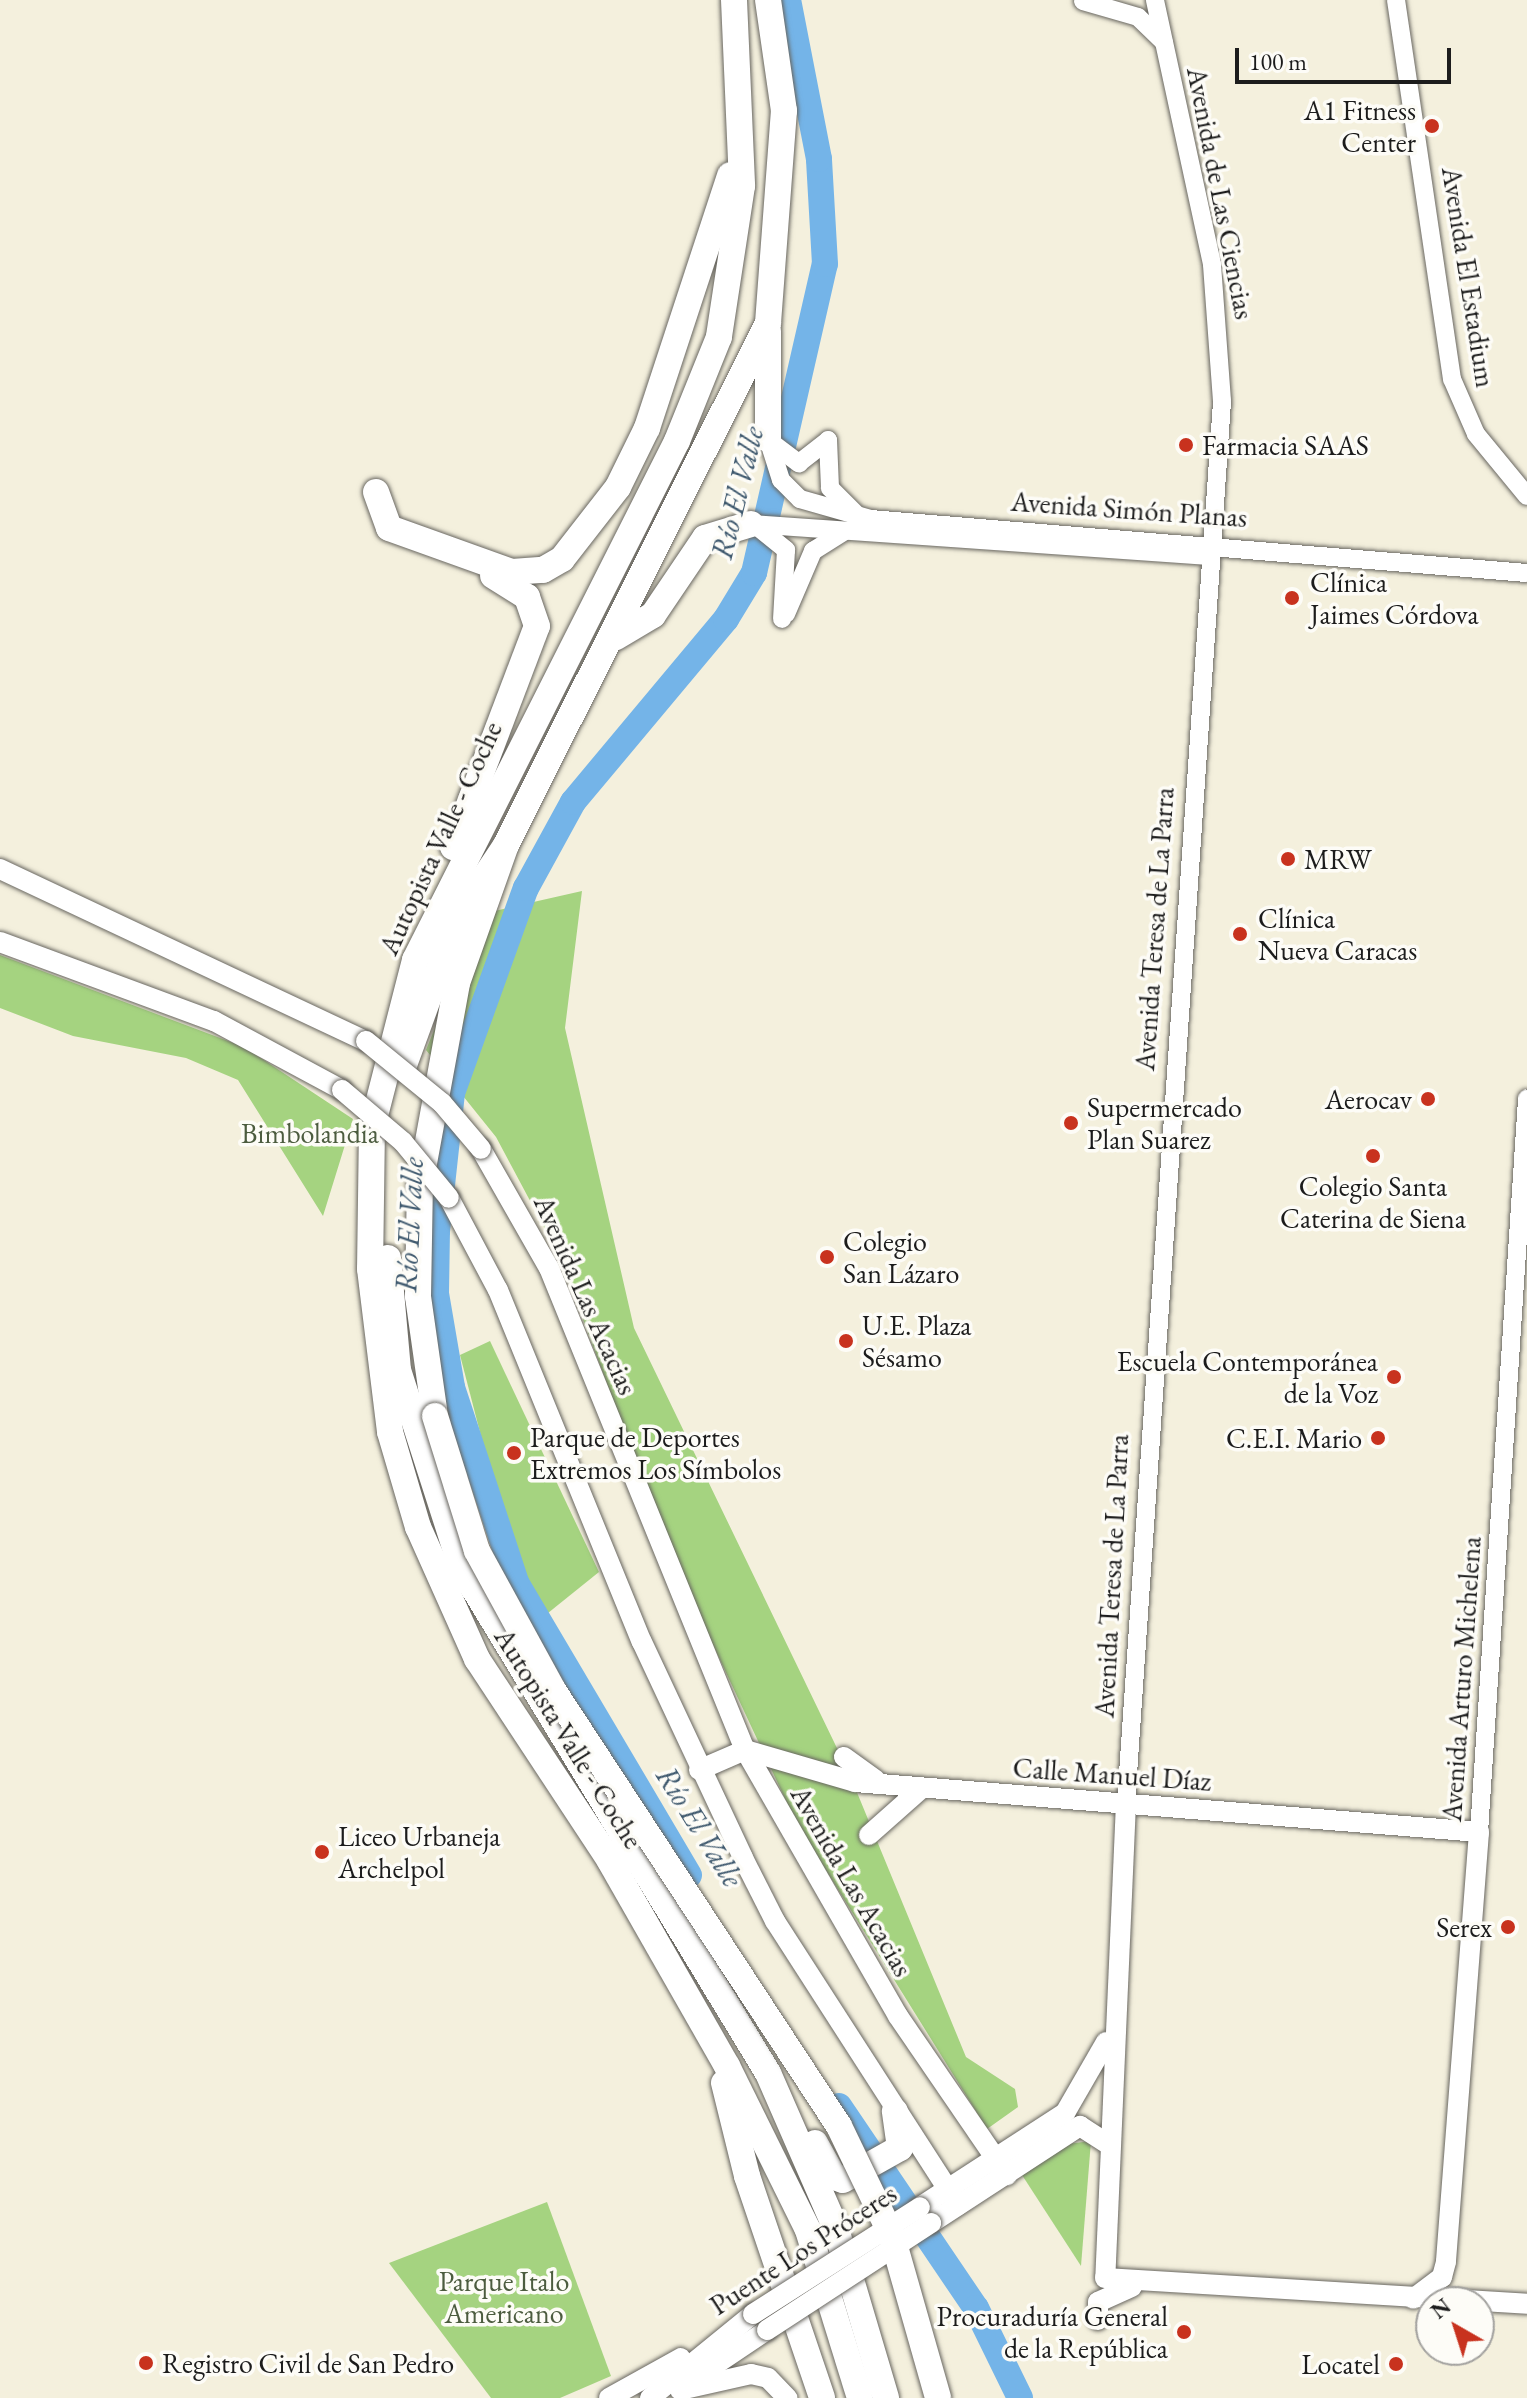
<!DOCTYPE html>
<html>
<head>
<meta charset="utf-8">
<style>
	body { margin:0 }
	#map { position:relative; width:1527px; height:2398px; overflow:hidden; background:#f4f0dd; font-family:"EB Garamond",serif }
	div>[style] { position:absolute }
	.green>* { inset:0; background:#a5d380 }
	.river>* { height:26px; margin:-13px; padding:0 13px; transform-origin:13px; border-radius:13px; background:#74b4e8 }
	.roads { filter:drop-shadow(0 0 2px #686660) drop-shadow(0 0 2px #686660) }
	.tertiary>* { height:18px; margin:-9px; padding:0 9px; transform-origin:9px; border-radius:9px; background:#fff }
	.secondary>* { height:20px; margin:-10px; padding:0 10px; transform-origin:10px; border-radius:10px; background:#fff }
	.motorway>* { height:26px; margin:-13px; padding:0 13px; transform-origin:13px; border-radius:13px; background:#fff }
	.bridges { filter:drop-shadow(0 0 2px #686660) drop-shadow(0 0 2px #686660) }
	.secondary-bridge>* { height:20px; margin:-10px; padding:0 10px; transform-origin:10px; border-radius:10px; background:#fff }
	.motorway-bridge>* { height:26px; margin:-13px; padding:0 13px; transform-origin:13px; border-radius:13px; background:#fff }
	.dots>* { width:22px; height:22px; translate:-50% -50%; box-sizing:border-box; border:4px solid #fdfcf7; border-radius:50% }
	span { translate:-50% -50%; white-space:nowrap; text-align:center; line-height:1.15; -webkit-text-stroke:7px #fdfcf7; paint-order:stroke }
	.poi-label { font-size:28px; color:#1c1c1c }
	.right { translate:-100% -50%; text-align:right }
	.left { translate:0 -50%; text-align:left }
	.street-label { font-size:28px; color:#1c1c1c }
	.park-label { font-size:28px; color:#4c5c3f }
	.water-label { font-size:30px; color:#3f596e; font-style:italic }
	.north { position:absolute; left:1415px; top:2286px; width:80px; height:80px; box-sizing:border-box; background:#fdfcf7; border:2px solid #a3a29f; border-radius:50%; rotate:321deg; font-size:22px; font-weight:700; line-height:32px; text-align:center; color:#1c1c1c }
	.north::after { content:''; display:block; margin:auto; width:28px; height:36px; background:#c8321e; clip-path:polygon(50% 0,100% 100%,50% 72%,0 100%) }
	.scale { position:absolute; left:1235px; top:48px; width:216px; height:36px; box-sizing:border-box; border:4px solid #1c1c1c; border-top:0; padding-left:10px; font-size:24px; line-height:28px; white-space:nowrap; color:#1c1c1c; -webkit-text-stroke:6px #fdfcf7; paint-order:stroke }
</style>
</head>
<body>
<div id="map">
	<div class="green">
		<div style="clip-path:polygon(582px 891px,565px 1028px,634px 1328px,849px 1773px,966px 2057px,1015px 2089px,1018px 2107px,987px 2129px,796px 1822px,670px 1553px,559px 1255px,496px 1137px,426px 1050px,481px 914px)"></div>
		<div style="clip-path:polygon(0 955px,244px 1047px,353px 1119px,323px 1216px,238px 1080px,186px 1058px,73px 1036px,0 1008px)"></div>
		<div style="clip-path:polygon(490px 1341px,599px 1572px,548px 1613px,511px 1552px,460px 1355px)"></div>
		<div style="clip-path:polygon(1091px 2141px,1081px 2266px,1022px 2175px,1067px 2144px)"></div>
		<div style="clip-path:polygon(547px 2202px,611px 2376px,560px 2398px,491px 2398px,389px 2263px)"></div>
	</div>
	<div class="river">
		<div style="left:689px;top:1875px;width:340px;rotate:-120.6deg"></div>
		<div style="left:516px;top:1582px;width:205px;rotate:-108.2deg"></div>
		<div style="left:452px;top:1387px;width:95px;rotate:-99.7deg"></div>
		<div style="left:436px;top:1293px;width:62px;rotate:-89.1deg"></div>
		<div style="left:437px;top:1231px;width:139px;rotate:-83.8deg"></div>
		<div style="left:452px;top:1093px;width:218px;rotate:-70.2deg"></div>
		<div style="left:526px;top:888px;width:98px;rotate:-61.3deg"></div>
		<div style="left:573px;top:802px;width:239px;rotate:-50.1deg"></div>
		<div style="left:726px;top:619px;width:54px;rotate:-58.7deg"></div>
		<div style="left:754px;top:573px;width:317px;rotate:-77.1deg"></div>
		<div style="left:825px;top:264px;width:105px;rotate:-93.3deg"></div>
		<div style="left:819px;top:159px;width:162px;rotate:-101deg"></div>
		<div style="left:839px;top:2106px;width:244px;rotate:55.9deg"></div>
		<div style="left:976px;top:2308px;width:100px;rotate:63.9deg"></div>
	</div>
	<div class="roads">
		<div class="tertiary">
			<div style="left:1396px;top:0;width:383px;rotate:81.6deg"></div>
			<div style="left:1452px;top:379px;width:60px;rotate:66.4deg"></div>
			<div style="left:1476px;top:434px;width:80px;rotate:50.6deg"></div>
			<div style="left:1083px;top:1px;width:57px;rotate:16.2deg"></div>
			<div style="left:1138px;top:17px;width:36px;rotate:44deg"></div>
			<div style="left:768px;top:439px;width:43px;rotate:72.4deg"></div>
			<div style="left:781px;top:480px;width:27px;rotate:45deg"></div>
			<div style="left:800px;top:499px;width:73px;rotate:15.9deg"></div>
			<div style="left:870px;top:519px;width:659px;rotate:4.7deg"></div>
			<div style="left:768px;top:440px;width:39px;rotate:37deg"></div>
			<div style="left:799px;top:463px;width:37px;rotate:-38deg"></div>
			<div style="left:828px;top:440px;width:48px;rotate:87.6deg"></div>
			<div style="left:830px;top:488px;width:37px;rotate:45deg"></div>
			<div style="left:751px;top:524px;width:456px;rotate:4deg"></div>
			<div style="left:759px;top:528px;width:35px;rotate:39deg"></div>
			<div style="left:786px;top:550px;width:69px;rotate:93.3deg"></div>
			<div style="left:786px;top:614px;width:69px;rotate:-66.8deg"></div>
			<div style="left:813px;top:551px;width:36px;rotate:-32deg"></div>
			<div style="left:1126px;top:1803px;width:1405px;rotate:-86.08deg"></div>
			<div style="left:1222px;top:401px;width:137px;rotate:-94.2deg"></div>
			<div style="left:1212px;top:264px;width:270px;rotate:-102.2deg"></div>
			<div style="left:1479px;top:1832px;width:735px;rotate:-86.25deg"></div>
		</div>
		<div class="secondary">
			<div style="left:0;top:869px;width:404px;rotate:25.2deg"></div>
			<div style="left:0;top:942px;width:228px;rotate:20.3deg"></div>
			<div style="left:214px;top:1021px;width:145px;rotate:28.3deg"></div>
			<div style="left:481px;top:1149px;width:137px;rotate:60.3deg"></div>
			<div style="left:549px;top:1268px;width:520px;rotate:67.87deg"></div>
			<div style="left:745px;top:1750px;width:307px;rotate:60.1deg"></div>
			<div style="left:898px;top:2016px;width:193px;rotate:55.6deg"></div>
			<div style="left:449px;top:1198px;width:104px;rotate:62deg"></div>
			<div style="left:498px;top:1290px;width:380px;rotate:67.8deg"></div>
			<div style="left:642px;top:1642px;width:238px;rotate:64.9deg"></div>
			<div style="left:743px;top:1858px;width:71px;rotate:63.1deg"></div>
			<div style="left:775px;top:1921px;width:338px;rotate:57.2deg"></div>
			<div style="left:745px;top:1750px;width:115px;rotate:16.2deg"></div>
			<div style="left:855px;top:1782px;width:626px;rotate:4.58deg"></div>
			<div style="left:1479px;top:1832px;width:431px;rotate:94.4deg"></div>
			<div style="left:1446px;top:2262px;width:16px;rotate:105deg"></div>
			<div style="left:1442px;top:2277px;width:36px;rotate:143deg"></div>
			<div style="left:844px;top:1757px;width:39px;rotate:36deg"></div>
			<div style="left:699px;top:1770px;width:50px;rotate:-23.5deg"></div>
			<div style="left:1126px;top:1803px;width:475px;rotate:92.5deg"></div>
			<div style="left:1105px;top:2278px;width:423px;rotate:3.5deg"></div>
			<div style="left:869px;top:1835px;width:71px;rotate:-41.6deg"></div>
			<div style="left:920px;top:2207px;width:173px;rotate:-33deg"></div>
			<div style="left:1065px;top:2113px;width:82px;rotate:-60deg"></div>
			<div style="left:931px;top:2223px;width:178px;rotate:-33.1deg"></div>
			<div style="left:1080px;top:2126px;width:33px;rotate:33deg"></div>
			<div style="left:1098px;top:2320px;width:18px;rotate:-90deg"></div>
			<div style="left:1098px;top:2302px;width:37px;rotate:-24deg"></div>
			<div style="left:691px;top:2381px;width:92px;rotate:-33.9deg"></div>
			<div style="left:680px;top:2390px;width:73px;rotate:-12.7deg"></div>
			<div style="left:751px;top:2374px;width:17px;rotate:13deg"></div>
			<div style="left:768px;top:2378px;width:28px;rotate:46deg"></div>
			<div style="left:609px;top:2398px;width:82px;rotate:-29.1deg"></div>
			<div style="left:650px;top:2398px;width:133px;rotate:-39.2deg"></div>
		</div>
		<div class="motorway">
			<div style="left:734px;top:0;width:186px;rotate:87.5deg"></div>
			<div style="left:742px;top:186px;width:153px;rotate:98.7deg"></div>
			<div style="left:719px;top:337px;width:112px;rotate:112deg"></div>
			<div style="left:677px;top:441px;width:581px;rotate:116.79deg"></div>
			<div style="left:415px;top:960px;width:172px;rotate:104.4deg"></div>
			<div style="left:372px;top:1127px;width:142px;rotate:90.8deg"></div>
			<div style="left:370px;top:1269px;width:164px;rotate:83deg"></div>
			<div style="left:390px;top:1432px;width:99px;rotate:73.6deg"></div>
			<div style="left:418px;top:1527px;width:145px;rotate:65.9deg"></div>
			<div style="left:477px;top:1659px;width:242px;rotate:56.6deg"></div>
			<div style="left:610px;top:1861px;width:236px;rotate:60.3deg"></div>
			<div style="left:727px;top:2066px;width:183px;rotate:63.7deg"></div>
			<div style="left:808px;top:2230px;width:176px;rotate:72.8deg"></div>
			<div style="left:768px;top:439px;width:108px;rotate:-90deg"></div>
			<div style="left:376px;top:492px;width:38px;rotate:70deg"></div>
			<div style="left:389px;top:528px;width:131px;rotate:19.7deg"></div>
			<div style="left:512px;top:572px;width:31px;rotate:-4deg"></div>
			<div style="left:543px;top:570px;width:22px;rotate:-30deg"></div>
			<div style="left:562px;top:559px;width:91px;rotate:-52.1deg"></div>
			<div style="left:618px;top:487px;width:66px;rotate:-63.8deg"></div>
			<div style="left:647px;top:428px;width:266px;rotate:-71.8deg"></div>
			<div style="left:616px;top:637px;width:43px;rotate:-30.7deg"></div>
			<div style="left:653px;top:615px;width:93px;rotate:-56deg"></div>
			<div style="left:705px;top:538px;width:48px;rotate:-16.9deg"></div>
			<div style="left:453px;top:847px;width:236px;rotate:-69.2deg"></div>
			<div style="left:537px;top:626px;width:31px;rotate:-109deg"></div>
			<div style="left:527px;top:597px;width:40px;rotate:-148deg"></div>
			<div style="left:404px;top:1065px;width:158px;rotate:-70deg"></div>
			<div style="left:458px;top:917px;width:87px;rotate:-56.3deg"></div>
			<div style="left:388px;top:1258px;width:112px;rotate:84.9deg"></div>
			<div style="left:398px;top:1370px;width:209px;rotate:72.2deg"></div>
			<div style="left:462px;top:1569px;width:590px;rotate:58.74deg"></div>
			<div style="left:768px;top:2073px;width:170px;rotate:66.4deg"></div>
			<div style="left:836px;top:2229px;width:176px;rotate:73.5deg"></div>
			<div style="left:435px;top:1416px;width:121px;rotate:-98.1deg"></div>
			<div style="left:418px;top:1296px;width:111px;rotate:-89deg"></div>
			<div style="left:420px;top:1185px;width:205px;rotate:-79.6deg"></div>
			<div style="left:457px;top:983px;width:146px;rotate:-70.5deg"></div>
			<div style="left:506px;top:845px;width:584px;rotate:-63.35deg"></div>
			<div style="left:768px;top:323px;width:213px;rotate:-85.7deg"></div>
			<div style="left:784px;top:111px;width:112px;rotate:-98.2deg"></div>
			<div style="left:724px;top:2083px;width:96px;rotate:76.1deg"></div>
			<div style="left:747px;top:2176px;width:234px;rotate:71.3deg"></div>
			<div style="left:815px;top:2143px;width:39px;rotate:61deg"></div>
			<div style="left:834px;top:2177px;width:9px;rotate:18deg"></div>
			<div style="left:843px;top:2180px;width:65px;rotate:-29.3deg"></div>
			<div style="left:900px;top:2148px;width:37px;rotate:-98deg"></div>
		</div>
	</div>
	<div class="bridges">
		<div class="secondary-bridge">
			<div style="left:366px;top:1041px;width:98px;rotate:39.2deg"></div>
			<div style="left:442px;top:1103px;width:60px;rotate:49.7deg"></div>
			<div style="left:342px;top:1090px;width:80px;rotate:40.4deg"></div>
			<div style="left:403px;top:1142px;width:72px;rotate:50.6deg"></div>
			<div style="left:753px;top:2314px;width:198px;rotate:-32.6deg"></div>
			<div style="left:767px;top:2330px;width:196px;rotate:-33.1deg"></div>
		</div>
		<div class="motorway-bridge">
			<div style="left:435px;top:1416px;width:141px;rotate:72.7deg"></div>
			<div style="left:477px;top:1551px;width:158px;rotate:61.3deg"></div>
			<div style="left:553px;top:1690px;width:521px;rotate:56.74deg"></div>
			<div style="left:839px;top:2126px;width:122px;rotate:64.3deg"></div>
			<div style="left:892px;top:2236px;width:168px;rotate:74.1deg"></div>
		</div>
	</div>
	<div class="dots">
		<div style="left:1432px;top:126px;background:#c8321e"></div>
		<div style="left:1186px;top:445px;background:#c8321e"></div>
		<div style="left:1292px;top:598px;background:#c8321e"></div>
		<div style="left:1288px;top:859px;background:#c8321e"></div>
		<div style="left:1240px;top:934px;background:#c8321e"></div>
		<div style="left:1428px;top:1099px;background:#c8321e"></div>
		<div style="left:1071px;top:1123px;background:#c8321e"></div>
		<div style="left:1373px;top:1156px;background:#c8321e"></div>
		<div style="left:827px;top:1257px;background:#c8321e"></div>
		<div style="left:846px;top:1341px;background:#c8321e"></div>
		<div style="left:1394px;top:1377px;background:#c8321e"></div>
		<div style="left:1378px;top:1438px;background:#c8321e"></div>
		<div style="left:514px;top:1453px;background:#c8321e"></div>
		<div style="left:322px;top:1852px;background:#c8321e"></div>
		<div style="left:1508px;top:1927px;background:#c8321e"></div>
		<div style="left:1184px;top:2332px;background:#c8321e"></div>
		<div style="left:146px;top:2363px;background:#c8321e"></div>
		<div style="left:1396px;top:2364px;background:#c8321e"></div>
	</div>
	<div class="poi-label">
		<span class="right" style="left:1416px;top:126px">A1 Fitness<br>Center</span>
		<span class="left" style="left:1202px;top:445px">Farmacia SAAS</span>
		<span class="left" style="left:1310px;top:598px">Clínica<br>Jaimes Córdova</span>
		<span class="left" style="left:1304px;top:859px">MRW</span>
		<span class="left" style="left:1258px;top:934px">Clínica<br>Nueva Caracas</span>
		<span class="right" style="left:1412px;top:1099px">Aerocav</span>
		<span class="left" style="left:1087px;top:1123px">Supermercado<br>Plan Suarez</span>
		<span style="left:1373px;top:1202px">Colegio Santa<br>Caterina de Siena</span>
		<span class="left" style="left:843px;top:1257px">Colegio<br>San Lázaro</span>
		<span class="left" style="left:862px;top:1341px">U.E. Plaza<br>Sésamo</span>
		<span class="right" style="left:1378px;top:1377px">Escuela Contemporánea<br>de la Voz</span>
		<span class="left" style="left:530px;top:1453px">Parque de Deportes<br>Extremos Los Símbolos</span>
		<span class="right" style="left:1362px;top:1438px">C.E.I. Mario</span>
		<span class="left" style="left:338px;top:1852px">Liceo Urbaneja<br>Archelpol</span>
		<span class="right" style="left:1492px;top:1927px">Serex</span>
		<span class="right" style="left:1168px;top:2332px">Procuraduría General<br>de la República</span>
		<span class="left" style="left:162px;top:2363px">Registro Civil de San Pedro</span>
		<span class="right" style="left:1380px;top:2364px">Locatel</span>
	</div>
	<div class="street-label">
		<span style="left:1221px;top:193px;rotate:79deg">Avenida de Las Ciencias</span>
		<span style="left:1469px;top:277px;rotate:81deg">Avenida El Estadium</span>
		<span style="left:1129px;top:509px;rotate:4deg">Avenida Simón Planas</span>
		<span style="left:440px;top:838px;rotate:-65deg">Autopista Valle - Coche</span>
		<span style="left:1154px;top:929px;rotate:-86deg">Avenida Teresa de La Parra</span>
		<span style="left:586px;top:1295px;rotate:66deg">Avenida Las Acacias</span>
		<span style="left:1111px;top:1576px;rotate:-87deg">Avenida Teresa de La Parra</span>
		<span style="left:1461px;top:1679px;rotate:-86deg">Avenida Arturo Michelena</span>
		<span style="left:569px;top:1738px;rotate:58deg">Autopista Valle - Coche</span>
		<span style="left:1112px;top:1774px;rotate:4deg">Calle Manuel Díaz</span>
		<span style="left:852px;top:1881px;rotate:60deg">Avenida Las Acacias</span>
		<span style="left:803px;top:2249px;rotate:-33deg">Puente Los Próceres</span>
	</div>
	<div class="park-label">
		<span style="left:310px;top:1133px">Bimbolandia</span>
		<span style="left:504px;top:2297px">Parque Italo<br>Americano</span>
	</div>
	<div class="water-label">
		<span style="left:738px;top:493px;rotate:-76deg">Río El Valle</span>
		<span style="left:410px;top:1225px;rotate:-87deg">Río El Valle</span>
		<span style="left:699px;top:1827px;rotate:58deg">Río El Valle</span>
	</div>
	<div class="north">N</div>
	<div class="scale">100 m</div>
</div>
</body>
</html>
